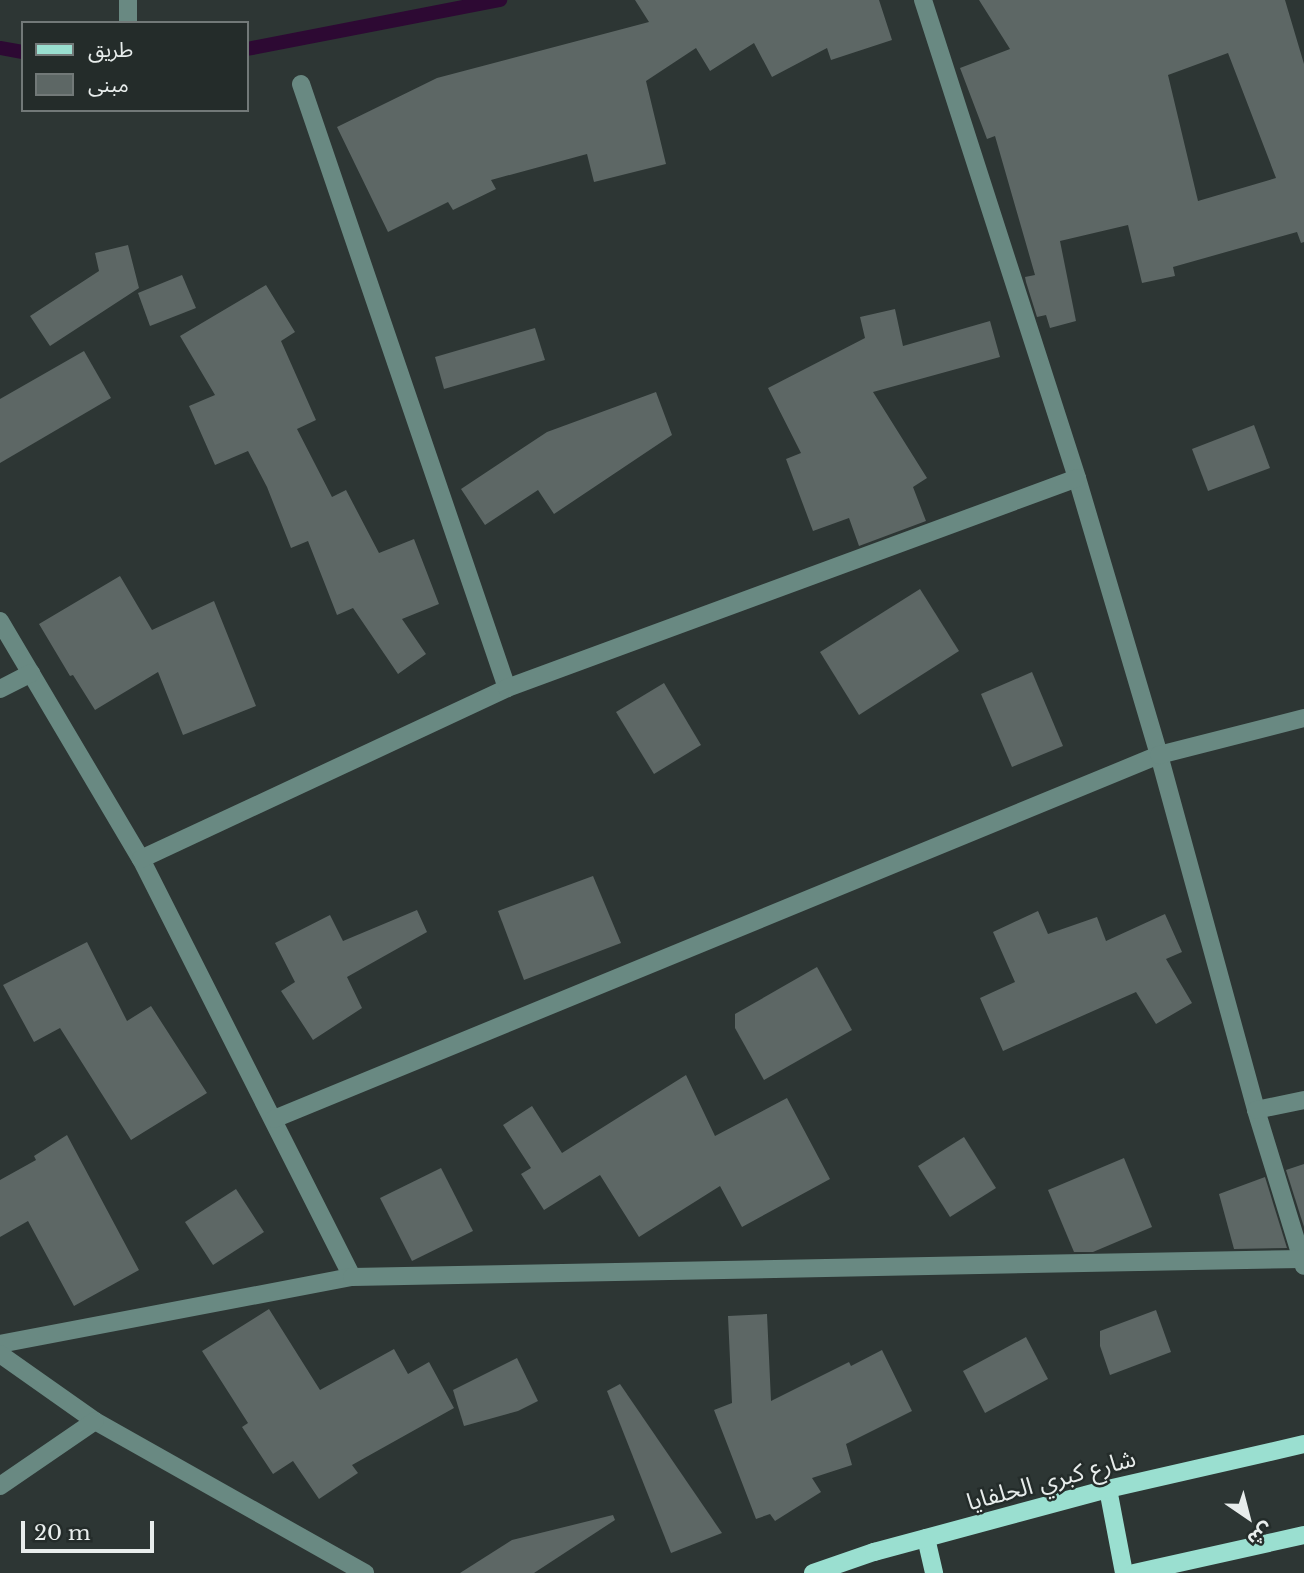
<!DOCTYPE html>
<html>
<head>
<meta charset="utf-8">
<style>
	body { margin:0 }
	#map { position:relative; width:1304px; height:1573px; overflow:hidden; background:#2d3634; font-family:"Libre Baskerville","Noto Sans Arabic",serif }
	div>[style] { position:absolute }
	.stream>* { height:14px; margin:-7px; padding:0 7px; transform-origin:7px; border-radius:7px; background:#2d0933 }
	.building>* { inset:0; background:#5d6765 }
	.minor>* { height:18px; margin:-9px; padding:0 9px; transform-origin:9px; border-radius:9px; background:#698982 }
	.major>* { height:18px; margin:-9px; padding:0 9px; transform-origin:9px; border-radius:9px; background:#9adfd0 }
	span { translate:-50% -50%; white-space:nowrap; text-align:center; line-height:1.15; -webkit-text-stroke:5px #242c2a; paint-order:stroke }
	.street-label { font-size:24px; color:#e8edec }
	.legend { position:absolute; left:21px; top:21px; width:228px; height:91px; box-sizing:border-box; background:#242c2a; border:2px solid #727978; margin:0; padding:9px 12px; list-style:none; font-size:21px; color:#e8edec }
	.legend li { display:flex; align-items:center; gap:14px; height:35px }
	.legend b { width:35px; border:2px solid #727978 }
	.north { position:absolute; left:1213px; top:1482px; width:70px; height:70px; -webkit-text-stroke:5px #242c2a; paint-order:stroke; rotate:145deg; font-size:19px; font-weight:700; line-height:28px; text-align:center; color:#e8edec }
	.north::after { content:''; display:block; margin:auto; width:24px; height:32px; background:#e8edec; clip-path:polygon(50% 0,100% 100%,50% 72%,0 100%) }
	.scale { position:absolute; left:21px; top:1521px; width:133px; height:32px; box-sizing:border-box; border:4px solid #e8edec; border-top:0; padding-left:9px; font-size:21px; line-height:24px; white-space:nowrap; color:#e8edec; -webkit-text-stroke:5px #242c2a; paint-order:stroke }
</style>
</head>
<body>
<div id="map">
	<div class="stream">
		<div style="left:0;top:48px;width:23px;rotate:10deg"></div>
		<div style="left:247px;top:49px;width:258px;rotate:-11deg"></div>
	</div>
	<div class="building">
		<div style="clip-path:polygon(635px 0,879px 0,892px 40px,831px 60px,827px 48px,772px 77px,754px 43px,710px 71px,696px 48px,646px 81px,666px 164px,594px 182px,587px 154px,491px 180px,496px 189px,453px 210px,448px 202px,388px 232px,337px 127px,437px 78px,649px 22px)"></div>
		<div style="clip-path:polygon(evenodd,979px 0,1285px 0,1304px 64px,1304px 242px,1301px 243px,1297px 232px,1173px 267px,1175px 276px,1142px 283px,1128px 225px,1060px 241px,1076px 321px,1050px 328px,1046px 315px,1037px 317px,1026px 282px,1025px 277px,1035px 275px,995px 136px,987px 139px,960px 68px,1010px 49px,979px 0,1228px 53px,1276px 178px,1198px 201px,1168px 75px,1228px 53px)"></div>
		<div style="clip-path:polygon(128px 245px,139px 288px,50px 346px,30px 316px,99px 271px,95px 253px)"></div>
		<div style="clip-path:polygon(182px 275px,196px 308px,150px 326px,138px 293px)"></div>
		<div style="clip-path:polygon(266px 285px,295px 332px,281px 341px,316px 420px,297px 429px,332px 497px,346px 490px,379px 553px,414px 539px,439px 604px,402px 619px,426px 654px,398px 674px,353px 608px,337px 615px,308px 541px,291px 548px,267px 487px,248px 451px,215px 465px,189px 406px,215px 395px,180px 336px)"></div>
		<div style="clip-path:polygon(895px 309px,903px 346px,990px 321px,1000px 357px,873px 392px,927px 478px,913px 487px,926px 521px,859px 546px,849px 518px,813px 531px,786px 459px,801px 453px,768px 388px,865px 338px,860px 317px)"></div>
		<div style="clip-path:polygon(535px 328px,545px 360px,444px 389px,435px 357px)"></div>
		<div style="clip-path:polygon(84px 351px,111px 398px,0 463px,0 399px)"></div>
		<div style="clip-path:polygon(656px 392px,672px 435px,554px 514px,538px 490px,485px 525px,461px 489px,547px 432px)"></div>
		<div style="clip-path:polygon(1254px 425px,1270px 468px,1208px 491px,1192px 449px)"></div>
		<div style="clip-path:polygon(120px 576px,152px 630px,214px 601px,256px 706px,183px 735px,158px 672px,95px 710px,73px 675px,70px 676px,39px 624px)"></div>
		<div style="clip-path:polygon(920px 589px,959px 651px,859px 715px,820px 652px)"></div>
		<div style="clip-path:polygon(1032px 672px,1063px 746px,1012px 767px,981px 694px)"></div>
		<div style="clip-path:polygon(664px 683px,701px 745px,654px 774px,616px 712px)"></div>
		<div style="clip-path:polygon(593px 876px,621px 943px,524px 980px,498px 911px)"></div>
		<div style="clip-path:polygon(417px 910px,427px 932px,347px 977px,362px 1008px,313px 1040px,281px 991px,295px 982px,275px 943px,330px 915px,343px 941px)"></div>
		<div style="clip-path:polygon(1038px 911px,1048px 934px,1097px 917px,1106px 941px,1165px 914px,1182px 952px,1166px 959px,1192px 1003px,1156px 1024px,1136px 992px,1003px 1051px,980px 998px,1015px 982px,993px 932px)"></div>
		<div style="clip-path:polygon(87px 942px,127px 1021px,151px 1006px,207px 1093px,131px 1140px,60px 1028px,34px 1042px,3px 985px)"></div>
		<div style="clip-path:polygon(817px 967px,852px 1030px,764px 1080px,735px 1028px,735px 1014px)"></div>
		<div style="clip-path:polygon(686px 1075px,715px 1136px,787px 1098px,830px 1179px,742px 1227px,720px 1186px,639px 1237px,600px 1175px,544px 1210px,521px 1174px,531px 1168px,503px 1125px,532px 1106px,562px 1153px)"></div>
		<div style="clip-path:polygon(67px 1135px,139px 1270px,74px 1306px,28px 1221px,0 1237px,0 1180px,36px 1160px,34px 1156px)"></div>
		<div style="clip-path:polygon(964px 1137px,996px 1188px,950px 1217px,918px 1166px)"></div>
		<div style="clip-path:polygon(1124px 1158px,1152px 1227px,1093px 1252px,1074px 1252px,1048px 1190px)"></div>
		<div style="clip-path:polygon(1304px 1164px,1304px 1227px,1286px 1170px)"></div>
		<div style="clip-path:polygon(441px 1168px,473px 1231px,412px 1261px,380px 1198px)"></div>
		<div style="clip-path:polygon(1265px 1177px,1287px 1248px,1234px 1249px,1219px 1194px)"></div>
		<div style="clip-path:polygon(236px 1189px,264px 1232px,213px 1265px,185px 1222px)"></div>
		<div style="clip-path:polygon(269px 1309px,320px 1390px,394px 1349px,408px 1374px,429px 1362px,454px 1408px,352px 1465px,358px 1473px,319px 1499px,293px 1461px,273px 1474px,242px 1427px,248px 1423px,202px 1351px)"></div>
		<div style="clip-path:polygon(1156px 1310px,1171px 1352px,1110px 1375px,1100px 1346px,1100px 1331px)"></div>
		<div style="clip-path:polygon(767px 1314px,771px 1401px,849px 1362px,851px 1366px,882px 1350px,912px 1411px,846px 1444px,852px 1465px,812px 1478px,821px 1492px,775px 1521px,770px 1514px,756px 1519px,714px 1410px,732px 1403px,728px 1316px)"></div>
		<div style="clip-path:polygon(1026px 1337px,1048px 1379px,985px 1413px,963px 1371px)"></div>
		<div style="clip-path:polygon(517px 1358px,538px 1401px,518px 1411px,464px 1426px,453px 1390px)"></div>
		<div style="clip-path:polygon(620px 1384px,722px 1533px,671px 1553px,607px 1391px)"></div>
		<div style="clip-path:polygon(613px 1515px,615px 1520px,534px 1573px,460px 1573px,512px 1540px)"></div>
	</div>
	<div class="minor">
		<div style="left:923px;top:0;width:502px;rotate:72.14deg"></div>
		<div style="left:1077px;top:478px;width:289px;rotate:73.5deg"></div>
		<div style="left:1159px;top:755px;width:368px;rotate:74.7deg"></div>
		<div style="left:1256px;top:1110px;width:163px;rotate:72.9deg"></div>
		<div style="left:128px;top:23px;width:23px;rotate:-90deg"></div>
		<div style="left:301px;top:84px;width:638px;rotate:71.17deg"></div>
		<div style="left:0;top:621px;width:277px;rotate:59.4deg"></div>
		<div style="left:141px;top:859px;width:468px;rotate:63.2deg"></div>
		<div style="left:0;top:689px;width:35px;rotate:-27deg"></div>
		<div style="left:141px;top:859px;width:404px;rotate:-25deg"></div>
		<div style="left:507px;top:688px;width:607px;rotate:-20.22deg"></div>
		<div style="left:1256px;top:1110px;width:49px;rotate:-11.8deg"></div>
		<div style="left:274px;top:1119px;width:957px;rotate:-22.36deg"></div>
		<div style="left:1159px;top:755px;width:150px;rotate:-14.3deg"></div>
		<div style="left:0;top:1344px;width:358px;rotate:-10.8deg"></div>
		<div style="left:352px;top:1277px;width:950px;rotate:-1.09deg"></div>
		<div style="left:0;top:1354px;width:116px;rotate:35.2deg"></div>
		<div style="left:95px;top:1421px;width:310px;rotate:29.4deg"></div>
		<div style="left:0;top:1486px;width:115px;rotate:-34.4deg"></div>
	</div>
	<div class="major">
		<div style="left:1108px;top:1489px;width:86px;rotate:79.2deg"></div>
		<div style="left:926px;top:1538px;width:36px;rotate:77deg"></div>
		<div style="left:813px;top:1573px;width:65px;rotate:-19deg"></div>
		<div style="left:874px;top:1552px;width:242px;rotate:-15.1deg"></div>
		<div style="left:1108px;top:1489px;width:201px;rotate:-12.9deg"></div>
		<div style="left:1134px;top:1573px;width:174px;rotate:-12.6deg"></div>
	</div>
	<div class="street-label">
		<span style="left:1051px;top:1480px;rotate:-15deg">شارع كبري الحلفايا</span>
	</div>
	<ul class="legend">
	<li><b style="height:9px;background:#9adfd0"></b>طريق</li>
	<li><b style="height:19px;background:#5d6765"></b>مبنى</li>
	</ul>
	<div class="north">ش</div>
	<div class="scale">20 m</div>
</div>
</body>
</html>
